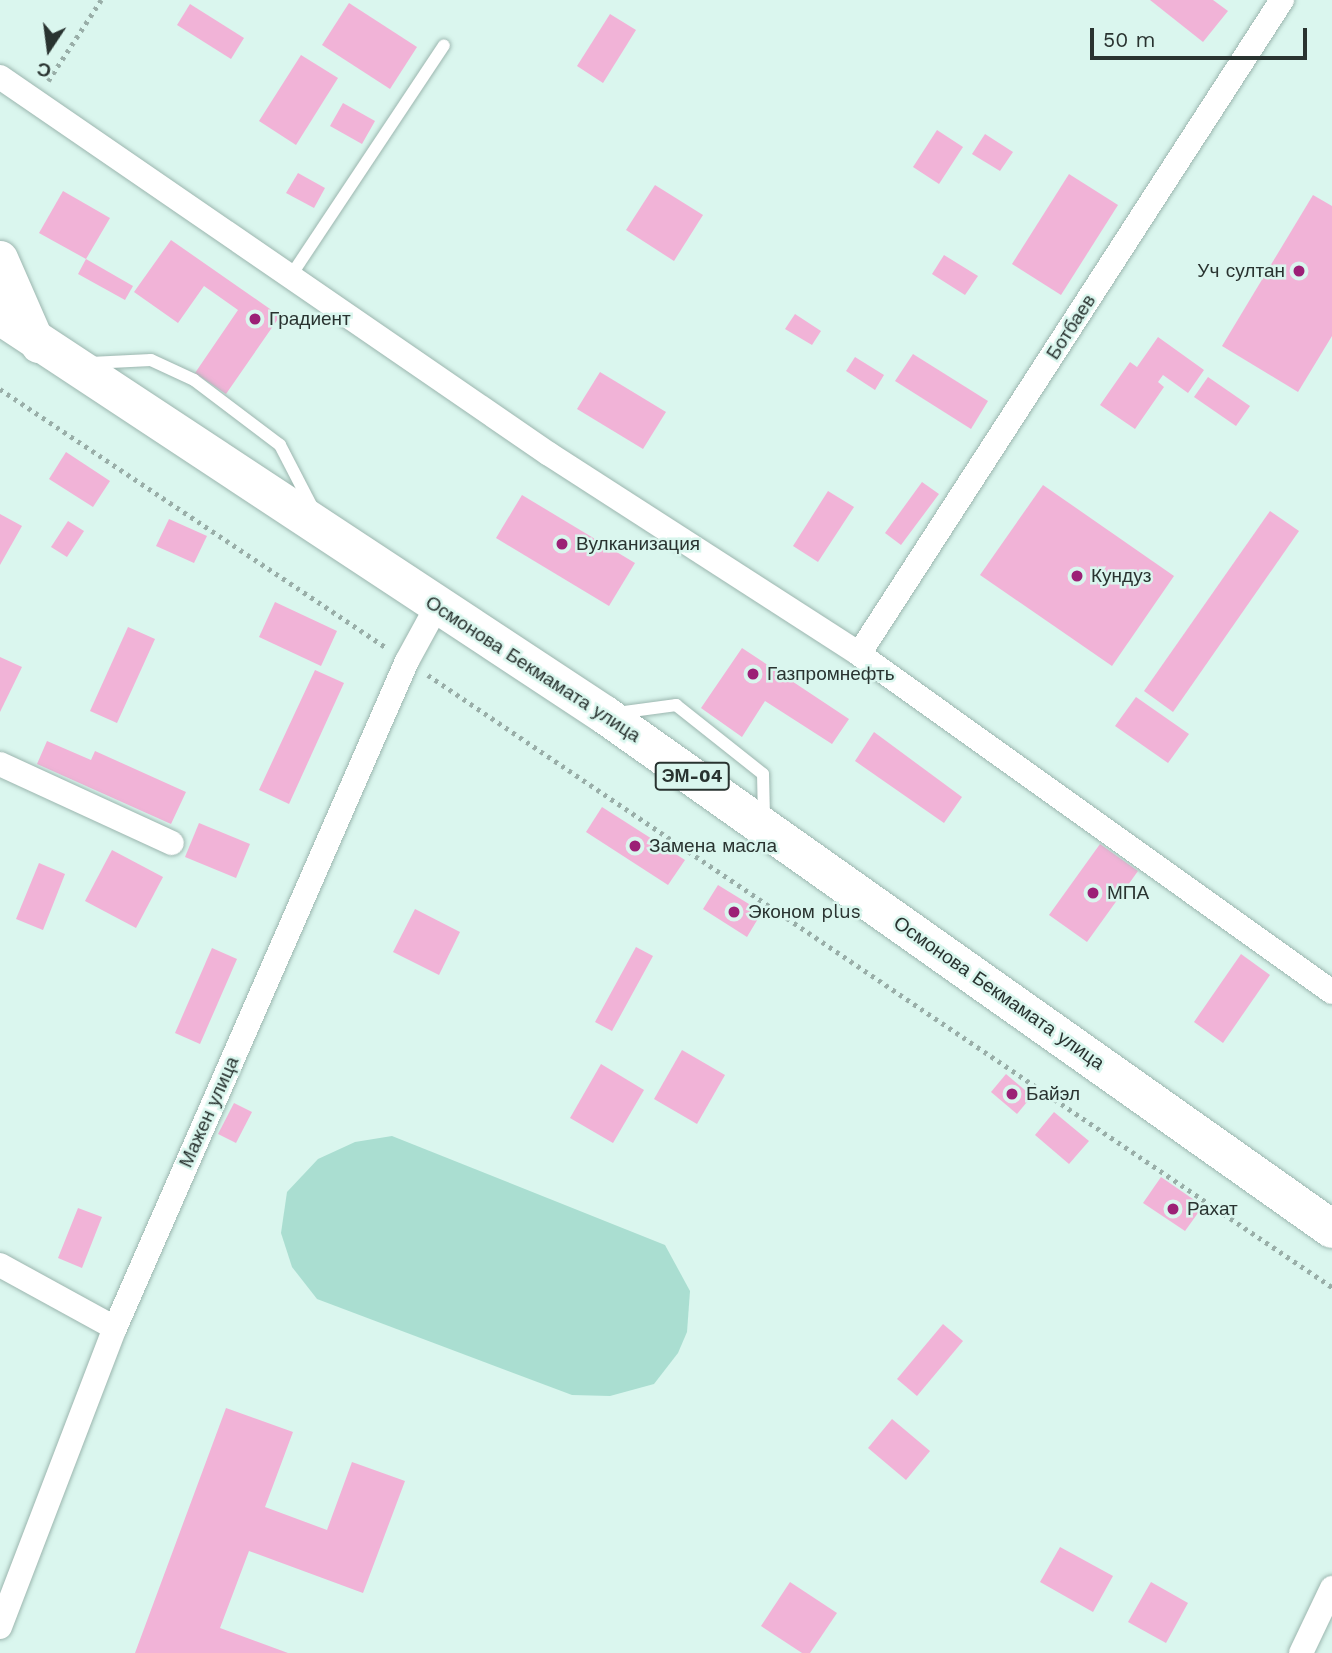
<!DOCTYPE html>
<html>
<head>
<meta charset="utf-8">
<style>
	body { margin:0 }
	#map { position:relative; width:1332px; height:1653px; overflow:hidden; background:#daf6ee; font-family:"Work Sans",sans-serif }
	div>[style] { position:absolute }
	.green>* { inset:0; background:#aaded1 }
	.building>* { inset:0; background:#f1b3d7 }
	.path>* { height:4.5px; margin-top:-2.25px; transform-origin:0; background:repeating-linear-gradient(90deg,#99aea8 0 3.5px,transparent 0 8.5px) }
	.roads { filter:drop-shadow(0 0 2px #9cb6af) drop-shadow(0 0 2px #9cb6af) }
	.lane>* { height:12px; margin:-6px; padding:0 6px; transform-origin:6px; border-radius:6px; background:#fff }
	.street>* { height:24px; margin:-12px; padding:0 12px; transform-origin:12px; border-radius:12px; background:#fff }
	.secondary>* { height:35px; margin:-17.5px; padding:0 17.5px; transform-origin:17.5px; border-radius:17.5px; background:#fff }
	.highway>* { height:38px; margin:-19px; padding:0 19px; transform-origin:19px; border-radius:19px; background:#fff }
	.dots>* { width:19px; height:19px; translate:-50% -50%; box-sizing:border-box; border:4px solid #daf6ee; border-radius:50% }
	span { translate:-50% -50%; white-space:nowrap; text-align:center; line-height:1.15; -webkit-text-stroke:5px #daf6ee; paint-order:stroke }
	.shield-label span { padding:2px 5px; background:#daf6ee; border:2px solid; border-radius:5px; -webkit-text-stroke-width:0 }
	.shield-label { font-size:18px; color:#293330; font-weight:700 }
	.poi-label { font-size:19px; color:#293330 }
	.right { translate:-100% -50%; text-align:right }
	.left { translate:0 -50%; text-align:left }
	.street-label { font-size:19px; color:#293330 }
	.north { position:absolute; left:14px; top:14px; width:70px; height:70px; -webkit-text-stroke:5px #daf6ee; paint-order:stroke; rotate:193deg; font-size:19px; font-weight:700; line-height:28px; text-align:center; color:#293330 }
	.north::after { content:''; display:block; margin:auto; width:24px; height:32px; background:#293330; clip-path:polygon(50% 0,100% 100%,50% 72%,0 100%) }
	.scale { position:absolute; left:1090px; top:28px; width:217px; height:32px; box-sizing:border-box; border:4px solid #293330; border-top:0; padding-left:9px; font-size:21px; line-height:24px; white-space:nowrap; color:#293330; -webkit-text-stroke:5px #daf6ee; paint-order:stroke }
</style>
</head>
<body>
<div id="map">
	<div class="green">
		<div style="clip-path:polygon(392px 1136px,665px 1245px,690px 1291px,687px 1332px,678px 1353px,654px 1384px,610px 1396px,572px 1395px,317px 1299px,292px 1267px,281px 1233px,287px 1192px,318px 1159px,355px 1142px)"></div>
	</div>
	<div class="building">
		<div style="clip-path:polygon(1150px 0,1213px 0,1228px 11px,1203px 42px)"></div>
		<div style="clip-path:polygon(349px 3px,417px 47px,390px 89px,322px 45px)"></div>
		<div style="clip-path:polygon(190px 4px,244px 38px,231px 59px,177px 25px)"></div>
		<div style="clip-path:polygon(610px 14px,636px 30px,603px 83px,577px 66px)"></div>
		<div style="clip-path:polygon(301px 55px,338px 78px,296px 145px,259px 121px)"></div>
		<div style="clip-path:polygon(343px 103px,375px 121px,362px 144px,330px 126px)"></div>
		<div style="clip-path:polygon(937px 130px,963px 147px,939px 184px,913px 167px)"></div>
		<div style="clip-path:polygon(985px 134px,1013px 152px,1000px 171px,972px 154px)"></div>
		<div style="clip-path:polygon(298px 173px,325px 188px,314px 208px,286px 193px)"></div>
		<div style="clip-path:polygon(1069px 174px,1118px 205px,1061px 295px,1012px 264px)"></div>
		<div style="clip-path:polygon(655px 185px,703px 215px,674px 261px,626px 230px)"></div>
		<div style="clip-path:polygon(63px 191px,110px 218px,86px 259px,39px 233px)"></div>
		<div style="clip-path:polygon(1313px 195px,1332px 206px,1332px 336px,1298px 392px,1222px 346px)"></div>
		<div style="clip-path:polygon(171px 240px,280px 316px,226px 394px,195px 373px,238px 310px,204px 286px,178px 323px,134px 292px)"></div>
		<div style="clip-path:polygon(944px 255px,978px 276px,965px 295px,932px 274px)"></div>
		<div style="clip-path:polygon(86px 259px,133px 286px,125px 300px,78px 274px)"></div>
		<div style="clip-path:polygon(795px 314px,821px 331px,812px 345px,785px 329px)"></div>
		<div style="clip-path:polygon(1158px 337px,1204px 370px,1188px 393px,1163px 375px,1158px 382px,1164px 387px,1135px 429px,1100px 405px,1130px 362px,1137px 367px)"></div>
		<div style="clip-path:polygon(913px 354px,988px 401px,971px 429px,895px 381px)"></div>
		<div style="clip-path:polygon(855px 357px,884px 375px,875px 390px,846px 371px)"></div>
		<div style="clip-path:polygon(600px 372px,666px 412px,643px 449px,577px 409px)"></div>
		<div style="clip-path:polygon(1208px 377px,1250px 406px,1236px 426px,1194px 397px)"></div>
		<div style="clip-path:polygon(66px 452px,110px 481px,93px 507px,49px 479px)"></div>
		<div style="clip-path:polygon(922px 482px,939px 494px,901px 545px,885px 533px)"></div>
		<div style="clip-path:polygon(1043px 485px,1174px 576px,1112px 666px,980px 575px)"></div>
		<div style="clip-path:polygon(828px 491px,854px 507px,818px 562px,793px 546px)"></div>
		<div style="clip-path:polygon(522px 495px,635px 563px,609px 606px,496px 538px)"></div>
		<div style="clip-path:polygon(1270px 511px,1299px 531px,1173px 712px,1144px 691px)"></div>
		<div style="clip-path:polygon(0 514px,22px 526px,0 565px)"></div>
		<div style="clip-path:polygon(169px 519px,207px 536px,194px 563px,156px 546px)"></div>
		<div style="clip-path:polygon(68px 521px,84px 531px,67px 557px,51px 547px)"></div>
		<div style="clip-path:polygon(275px 602px,337px 631px,321px 666px,259px 637px)"></div>
		<div style="clip-path:polygon(128px 627px,155px 639px,117px 723px,90px 711px)"></div>
		<div style="clip-path:polygon(742px 648px,849px 719px,832px 744px,765px 701px,742px 737px,701px 708px)"></div>
		<div style="clip-path:polygon(0 657px,22px 667px,0 712px)"></div>
		<div style="clip-path:polygon(315px 670px,344px 683px,289px 804px,259px 790px)"></div>
		<div style="clip-path:polygon(1136px 697px,1189px 734px,1168px 763px,1115px 726px)"></div>
		<div style="clip-path:polygon(874px 732px,962px 797px,944px 823px,855px 761px)"></div>
		<div style="clip-path:polygon(47px 741px,91px 760px,95px 751px,186px 792px,171px 824px,37px 764px)"></div>
		<div style="clip-path:polygon(602px 807px,685px 860px,668px 885px,586px 832px)"></div>
		<div style="clip-path:polygon(199px 823px,250px 844px,236px 878px,185px 857px)"></div>
		<div style="clip-path:polygon(1100px 844px,1138px 871px,1087px 942px,1049px 915px)"></div>
		<div style="clip-path:polygon(112px 850px,163px 877px,136px 928px,85px 901px)"></div>
		<div style="clip-path:polygon(39px 863px,65px 874px,43px 930px,16px 919px)"></div>
		<div style="clip-path:polygon(718px 885px,762px 912px,747px 937px,703px 909px)"></div>
		<div style="clip-path:polygon(415px 909px,460px 932px,439px 975px,393px 952px)"></div>
		<div style="clip-path:polygon(636px 947px,653px 956px,612px 1031px,595px 1022px)"></div>
		<div style="clip-path:polygon(212px 948px,237px 959px,200px 1044px,175px 1033px)"></div>
		<div style="clip-path:polygon(1241px 954px,1270px 975px,1223px 1043px,1194px 1022px)"></div>
		<div style="clip-path:polygon(682px 1050px,725px 1075px,697px 1124px,654px 1099px)"></div>
		<div style="clip-path:polygon(601px 1064px,644px 1090px,613px 1143px,570px 1118px)"></div>
		<div style="clip-path:polygon(1006px 1074px,1032px 1096px,1017px 1114px,991px 1092px)"></div>
		<div style="clip-path:polygon(234px 1103px,252px 1112px,236px 1143px,218px 1134px)"></div>
		<div style="clip-path:polygon(1054px 1112px,1089px 1141px,1069px 1164px,1035px 1135px)"></div>
		<div style="clip-path:polygon(1161px 1177px,1203px 1206px,1185px 1231px,1143px 1203px)"></div>
		<div style="clip-path:polygon(78px 1208px,102px 1217px,82px 1268px,58px 1258px)"></div>
		<div style="clip-path:polygon(943px 1324px,963px 1341px,917px 1396px,897px 1379px)"></div>
		<div style="clip-path:polygon(226px 1408px,293px 1432px,265px 1507px,327px 1530px,352px 1462px,405px 1481px,363px 1593px,249px 1551px,220px 1628px,288px 1653px,135px 1653px)"></div>
		<div style="clip-path:polygon(892px 1419px,930px 1451px,906px 1480px,868px 1448px)"></div>
		<div style="clip-path:polygon(1060px 1547px,1113px 1576px,1093px 1612px,1040px 1582px)"></div>
		<div style="clip-path:polygon(790px 1582px,837px 1613px,810px 1653px,802px 1653px,761px 1626px)"></div>
		<div style="clip-path:polygon(1151px 1582px,1188px 1603px,1166px 1643px,1128px 1622px)"></div>
	</div>
	<div class="path">
		<div style="left:48px;top:81px;width:97px;rotate:-56.8deg"></div>
		<div style="left:0;top:389px;width:464px;rotate:33.8deg"></div>
		<div style="left:428px;top:675px;width:1092px;rotate:34.1deg"></div>
	</div>
	<div class="roads">
		<div class="lane">
			<div style="left:290px;top:277px;width:278px;rotate:-56.4deg"></div>
			<div style="left:90px;top:363px;width:61px;rotate:-2.8deg"></div>
			<div style="left:151px;top:360px;width:47px;rotate:24.9deg"></div>
			<div style="left:194px;top:380px;width:108px;rotate:37.1deg"></div>
			<div style="left:280px;top:445px;width:70px;rotate:62.7deg"></div>
			<div style="left:617px;top:713px;width:60px;rotate:-7.7deg"></div>
			<div style="left:676px;top:705px;width:111px;rotate:38.4deg"></div>
			<div style="left:763px;top:774px;width:45px;rotate:88.7deg"></div>
		</div>
		<div class="street">
			<div style="left:0;top:77px;width:666px;rotate:34.48deg"></div>
			<div style="left:549px;top:454px;width:369px;rotate:32.8deg"></div>
			<div style="left:859px;top:654px;width:581px;rotate:35.55deg"></div>
			<div style="left:859px;top:654px;width:779px;rotate:-57.11deg"></div>
			<div style="left:0;top:764px;width:189px;rotate:24.7deg"></div>
			<div style="left:0;top:1265px;width:131px;rotate:28.7deg"></div>
			<div style="left:0;top:1627px;width:320px;rotate:-69deg"></div>
			<div style="left:115px;top:1328px;width:728px;rotate:-66.36deg"></div>
			<div style="left:407px;top:661px;width:63px;rotate:-61.4deg"></div>
			<div style="left:1301px;top:1653px;width:72px;rotate:-64.5deg"></div>
		</div>
		<div class="secondary">
			<div style="left:0;top:258px;width:95px;rotate:66.4deg"></div>
		</div>
		<div class="highway">
			<div style="left:0;top:316px;width:725px;rotate:33.41deg"></div>
			<div style="left:605px;top:715px;width:890px;rotate:35.26deg"></div>
		</div>
	</div>
	<div class="dots">
		<div style="left:1299px;top:271px;background:#9c2076"></div>
		<div style="left:255px;top:319px;background:#9c2076"></div>
		<div style="left:562px;top:544px;background:#9c2076"></div>
		<div style="left:1077px;top:576px;background:#9c2076"></div>
		<div style="left:753px;top:674px;background:#9c2076"></div>
		<div style="left:635px;top:846px;background:#9c2076"></div>
		<div style="left:1093px;top:893px;background:#9c2076"></div>
		<div style="left:734px;top:912px;background:#9c2076"></div>
		<div style="left:1012px;top:1094px;background:#9c2076"></div>
		<div style="left:1173px;top:1209px;background:#9c2076"></div>
	</div>
	<div class="shield-label">
		<span style="left:692px;top:776px">ЭМ-04</span>
	</div>
	<div class="poi-label">
		<span class="right" style="left:1285px;top:271px">Уч султан</span>
		<span class="left" style="left:269px;top:319px">Градиент</span>
		<span class="left" style="left:576px;top:544px">Вулканизация</span>
		<span class="left" style="left:1091px;top:576px">Кундуз</span>
		<span class="left" style="left:767px;top:674px">Газпромнефть</span>
		<span class="left" style="left:649px;top:846px">Замена масла</span>
		<span class="left" style="left:1107px;top:893px">МПА</span>
		<span class="left" style="left:748px;top:912px">Эконом plus</span>
		<span class="left" style="left:1026px;top:1094px">Байэл</span>
		<span class="left" style="left:1187px;top:1209px">Рахат</span>
	</div>
	<div class="street-label">
		<span style="left:1071px;top:327px;rotate:-57deg">Ботбаев</span>
		<span style="left:533px;top:669px;rotate:33deg">Осмонова Бекмамата улица</span>
		<span style="left:999px;top:993px;rotate:35deg">Осмонова Бекмамата улица</span>
		<span style="left:209px;top:1112px;rotate:-66deg">Мажен улица</span>
	</div>
	<div class="north">С</div>
	<div class="scale">50 m</div>
</div>
</body>
</html>
